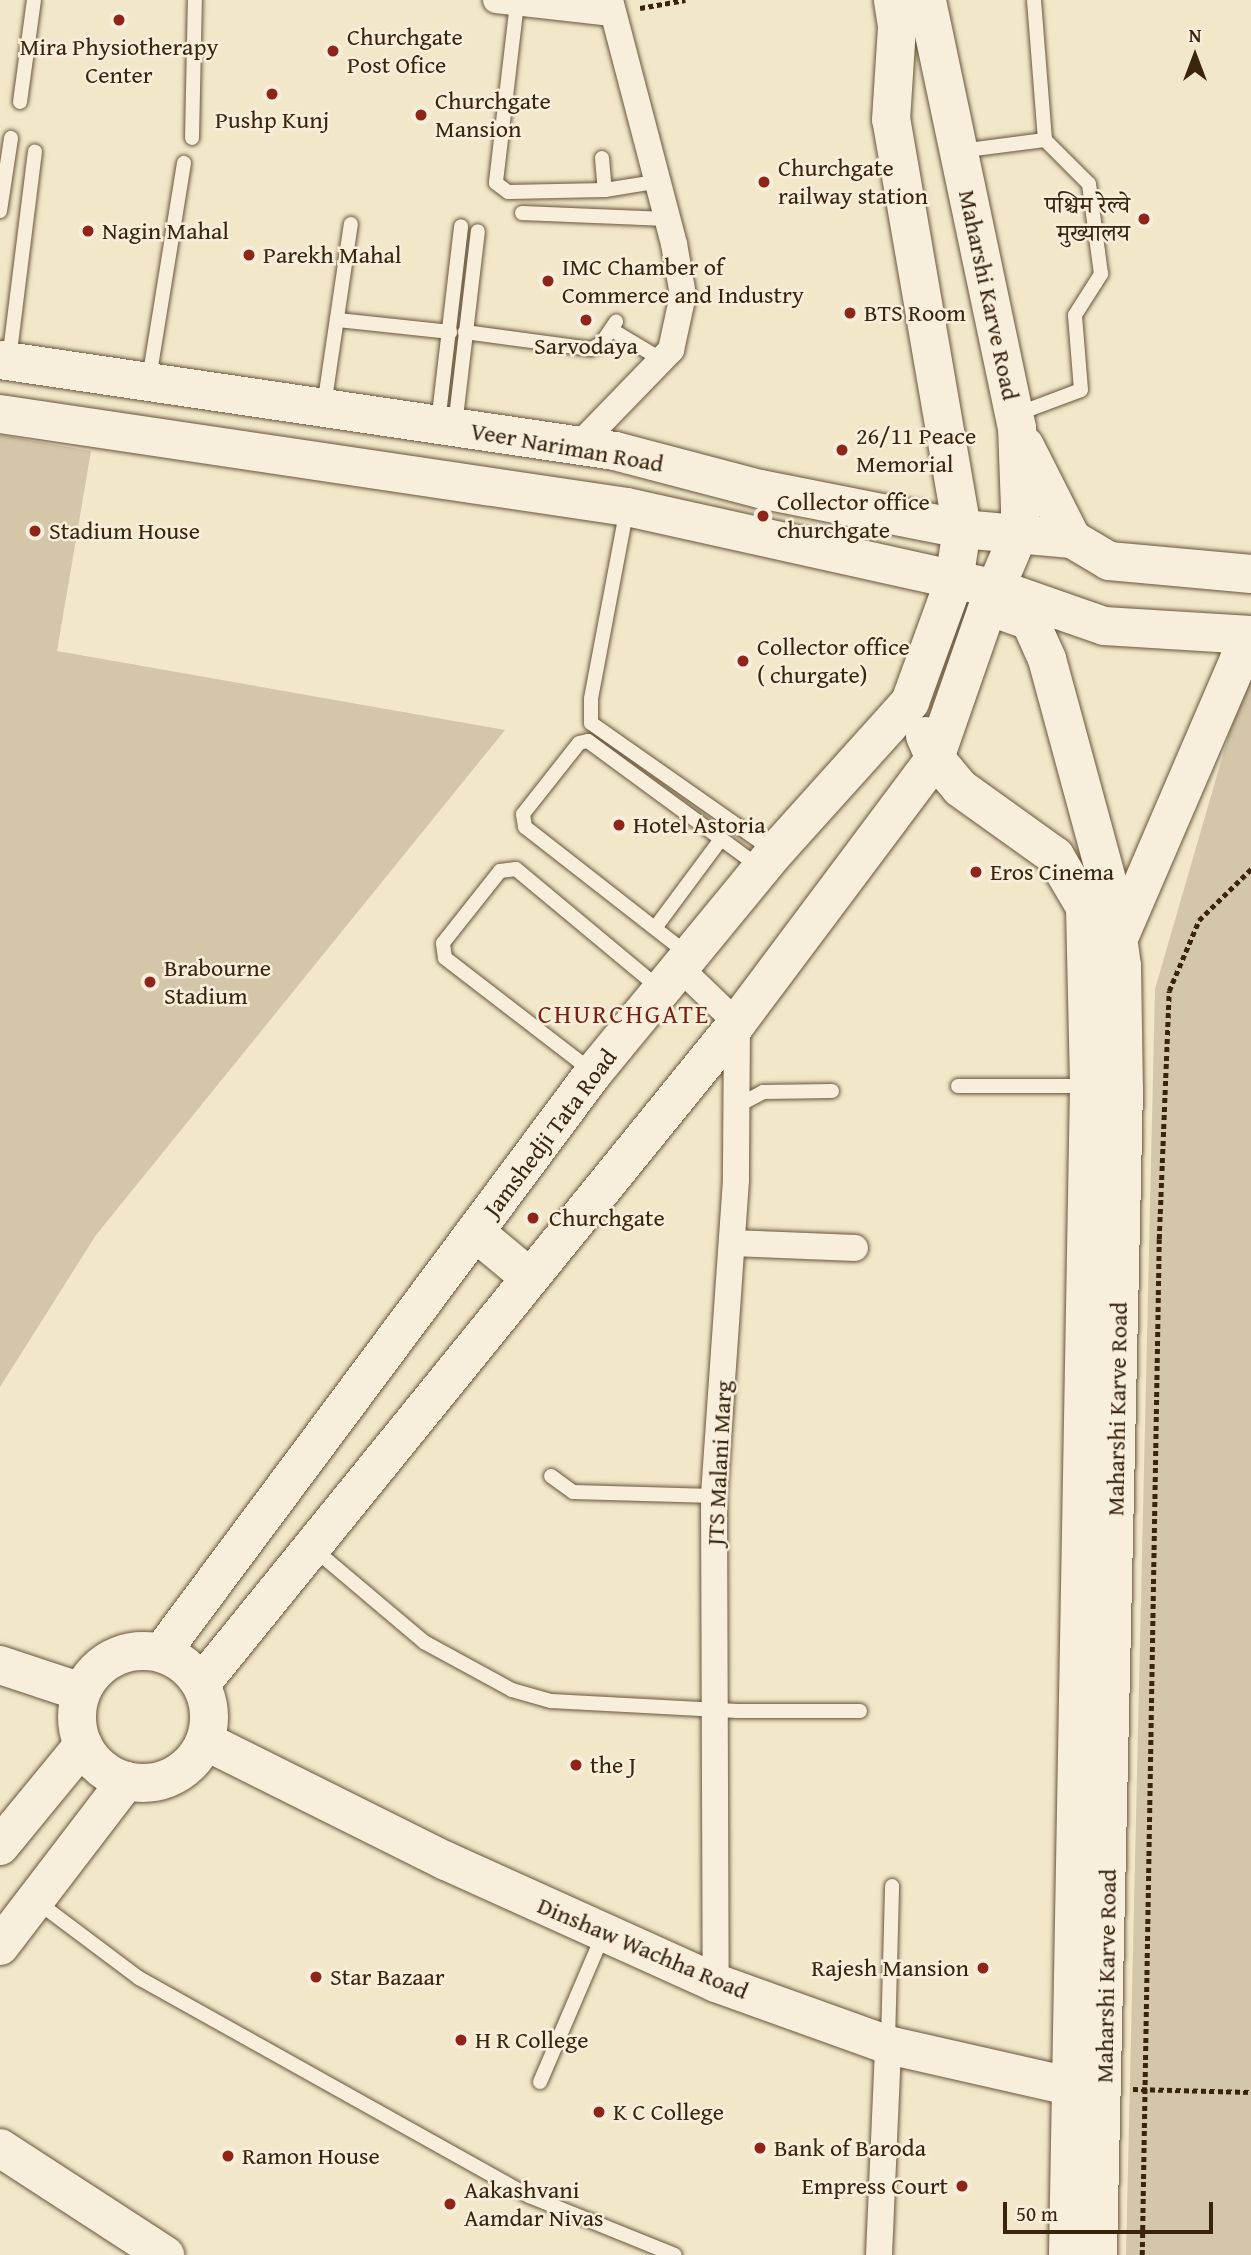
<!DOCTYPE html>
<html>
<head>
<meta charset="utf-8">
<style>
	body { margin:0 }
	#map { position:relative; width:1251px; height:2255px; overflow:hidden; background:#f2e7c9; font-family:"Gentium Book Plus","Noto Serif Devanagari",serif }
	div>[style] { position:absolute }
	.green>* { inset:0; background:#d3c6a9 }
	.path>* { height:4.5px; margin-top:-2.25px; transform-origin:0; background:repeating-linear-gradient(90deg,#3b240c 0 5px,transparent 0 8.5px) }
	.roads { filter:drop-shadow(0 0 2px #69553b) drop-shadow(0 0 2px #69553b) }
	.lane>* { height:14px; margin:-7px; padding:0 7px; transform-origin:7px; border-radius:7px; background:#f7efdc }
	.street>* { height:26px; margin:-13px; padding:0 13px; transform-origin:13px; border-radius:13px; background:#f7efdc }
	.secondary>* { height:38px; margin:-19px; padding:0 19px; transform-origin:19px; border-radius:19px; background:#f7efdc }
	.secondary>.ring { margin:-19px; padding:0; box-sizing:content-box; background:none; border:38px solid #f7efdc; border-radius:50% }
	.dots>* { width:19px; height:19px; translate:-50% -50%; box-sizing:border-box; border:4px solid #f7efdc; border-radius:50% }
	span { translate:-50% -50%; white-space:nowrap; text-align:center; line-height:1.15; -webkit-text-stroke:5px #f7efdc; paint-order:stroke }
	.poi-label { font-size:24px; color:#3b240c }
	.left { translate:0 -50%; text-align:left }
	.right { translate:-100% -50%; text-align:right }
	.street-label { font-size:24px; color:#3b240c }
	.neighbourhood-label { font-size:26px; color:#7a1f14; letter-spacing:2px }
	.north { position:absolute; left:1160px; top:21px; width:70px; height:70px; -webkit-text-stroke:5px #f7efdc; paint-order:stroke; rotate:0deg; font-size:19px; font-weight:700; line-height:28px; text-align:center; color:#3b240c }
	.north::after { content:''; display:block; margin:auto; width:24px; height:32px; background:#3b240c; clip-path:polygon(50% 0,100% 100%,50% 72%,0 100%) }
	.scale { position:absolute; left:1003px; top:2202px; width:210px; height:32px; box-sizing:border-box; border:4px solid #3b240c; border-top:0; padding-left:9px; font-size:21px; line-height:24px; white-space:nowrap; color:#3b240c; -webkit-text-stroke:5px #f7efdc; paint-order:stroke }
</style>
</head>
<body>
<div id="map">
	<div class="green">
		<div style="clip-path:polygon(0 435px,91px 451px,57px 651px,505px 730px,96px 1235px,0 1387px)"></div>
		<div style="clip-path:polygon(1251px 658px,1251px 2255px,1126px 2255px,1155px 989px)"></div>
	</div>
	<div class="path">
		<div style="left:640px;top:8px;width:46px;rotate:-10.1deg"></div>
		<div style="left:1133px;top:2089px;width:118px;rotate:1.5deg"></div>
		<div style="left:1142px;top:2255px;width:1016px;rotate:-89.04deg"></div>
		<div style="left:1159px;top:1239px;width:248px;rotate:-87.7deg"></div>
		<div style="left:1169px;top:991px;width:77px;rotate:-67.1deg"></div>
		<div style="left:1199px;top:920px;width:73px;rotate:-44.4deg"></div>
	</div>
	<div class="roads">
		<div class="lane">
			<div style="left:517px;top:3px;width:181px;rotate:96.7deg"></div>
			<div style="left:496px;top:183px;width:15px;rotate:37deg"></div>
			<div style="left:508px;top:192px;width:97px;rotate:-1.2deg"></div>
			<div style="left:605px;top:190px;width:51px;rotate:-9.1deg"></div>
			<div style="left:20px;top:102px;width:103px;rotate:-82.2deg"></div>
			<div style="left:192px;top:138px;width:138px;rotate:-88.8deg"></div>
			<div style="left:960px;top:151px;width:86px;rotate:-7.4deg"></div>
			<div style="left:1045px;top:140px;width:140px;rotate:-94.5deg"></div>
			<div style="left:602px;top:158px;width:32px;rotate:85deg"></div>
			<div style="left:0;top:211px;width:74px;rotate:-81.4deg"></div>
			<div style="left:522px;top:213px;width:145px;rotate:2.4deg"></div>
			<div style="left:338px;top:320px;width:113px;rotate:6.1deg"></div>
			<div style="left:612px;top:330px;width:58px;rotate:31deg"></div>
			<div style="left:465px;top:332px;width:127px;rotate:7.7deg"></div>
			<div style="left:591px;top:349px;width:11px;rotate:-27deg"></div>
			<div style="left:601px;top:344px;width:27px;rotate:-56deg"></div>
			<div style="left:9px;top:360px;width:210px;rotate:-82.9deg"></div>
			<div style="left:149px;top:379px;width:219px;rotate:-80.8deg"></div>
			<div style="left:324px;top:406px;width:184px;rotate:-81.6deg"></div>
			<div style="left:1017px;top:414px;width:68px;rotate:-20.6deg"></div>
			<div style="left:1081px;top:390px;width:75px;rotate:-94.6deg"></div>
			<div style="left:1075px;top:315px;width:49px;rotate:-57.6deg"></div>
			<div style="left:1101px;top:274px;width:91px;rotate:-97.6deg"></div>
			<div style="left:1089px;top:184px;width:62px;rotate:-135deg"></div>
			<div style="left:438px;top:423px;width:198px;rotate:-83.3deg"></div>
			<div style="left:455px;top:426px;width:196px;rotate:-83.3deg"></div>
			<div style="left:627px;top:508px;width:194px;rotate:100.7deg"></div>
			<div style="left:591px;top:699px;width:24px;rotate:90deg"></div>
			<div style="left:591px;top:723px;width:223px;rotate:35deg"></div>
			<div style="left:655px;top:928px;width:111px;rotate:-53.4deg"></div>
			<div style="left:689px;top:955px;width:208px;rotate:-142deg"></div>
			<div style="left:525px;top:827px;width:13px;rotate:-99deg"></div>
			<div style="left:523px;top:814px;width:90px;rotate:-51.7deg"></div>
			<div style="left:579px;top:743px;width:9px;rotate:-13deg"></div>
			<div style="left:588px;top:741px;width:215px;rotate:36.3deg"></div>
			<div style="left:593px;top:1072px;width:187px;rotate:-142.4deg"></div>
			<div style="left:445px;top:958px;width:15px;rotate:-98deg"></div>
			<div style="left:443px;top:943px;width:92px;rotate:-51.6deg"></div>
			<div style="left:500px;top:871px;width:16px;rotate:-7deg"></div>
			<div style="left:516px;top:869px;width:189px;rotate:39.8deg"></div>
			<div style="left:958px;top:1086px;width:129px"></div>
			<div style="left:735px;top:1107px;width:32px;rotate:-28deg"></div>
			<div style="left:763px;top:1092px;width:69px;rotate:-0.8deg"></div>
			<div style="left:551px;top:1476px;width:27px;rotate:36deg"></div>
			<div style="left:573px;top:1492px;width:141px;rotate:1.6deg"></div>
			<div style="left:314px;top:1549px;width:144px;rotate:40.2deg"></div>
			<div style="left:424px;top:1642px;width:100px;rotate:28.6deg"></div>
			<div style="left:512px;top:1690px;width:41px;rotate:15.8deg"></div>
			<div style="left:551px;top:1701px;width:187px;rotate:3.1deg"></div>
			<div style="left:738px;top:1711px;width:122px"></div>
			<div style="left:35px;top:1900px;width:130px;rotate:36.9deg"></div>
			<div style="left:139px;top:1978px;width:447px;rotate:29.2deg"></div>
			<div style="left:529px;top:2196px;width:157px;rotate:22deg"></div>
			<div style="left:888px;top:2042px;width:156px;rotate:-88.5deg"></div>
			<div style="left:540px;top:2082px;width:162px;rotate:-66.8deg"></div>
		</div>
		<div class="street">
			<div style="left:496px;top:0;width:117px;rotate:6.4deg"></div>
			<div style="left:578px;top:446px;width:134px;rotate:-45.9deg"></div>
			<div style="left:671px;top:350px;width:56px;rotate:-77.7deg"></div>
			<div style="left:683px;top:295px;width:52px;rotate:-100deg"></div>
			<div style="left:674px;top:244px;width:252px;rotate:-104.7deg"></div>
			<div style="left:680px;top:968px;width:79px;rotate:44deg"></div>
			<div style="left:737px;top:1023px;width:157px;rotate:90.4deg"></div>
			<div style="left:736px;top:1180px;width:317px;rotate:94deg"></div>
			<div style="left:714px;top:1496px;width:487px;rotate:89.8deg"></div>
			<div style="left:733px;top:1243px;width:122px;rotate:2.3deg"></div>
			<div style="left:879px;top:2255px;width:210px;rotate:-87.5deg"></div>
		</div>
		<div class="secondary">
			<div style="left:0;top:360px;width:622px;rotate:8.42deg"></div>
			<div style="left:615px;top:451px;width:150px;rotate:14.7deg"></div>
			<div style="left:760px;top:489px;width:206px;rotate:11.2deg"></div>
			<div style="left:962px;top:529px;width:110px;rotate:5.2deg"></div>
			<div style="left:1072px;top:539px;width:43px;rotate:30.7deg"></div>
			<div style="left:1109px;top:561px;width:143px;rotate:5.2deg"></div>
			<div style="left:0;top:414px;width:634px;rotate:8.44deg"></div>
			<div style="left:627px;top:507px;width:380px;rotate:12.5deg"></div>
			<div style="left:998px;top:589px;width:112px;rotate:19.2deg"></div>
			<div style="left:1104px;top:626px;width:147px;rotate:3.5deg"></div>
			<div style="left:1025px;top:446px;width:104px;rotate:63.2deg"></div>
			<div style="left:988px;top:606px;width:45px;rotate:19.7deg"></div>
			<div style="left:1030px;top:621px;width:42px;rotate:65.9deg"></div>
			<div style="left:1047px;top:659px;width:252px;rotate:74.8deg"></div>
			<div style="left:1113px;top:902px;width:65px;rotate:82deg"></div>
			<div style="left:1122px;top:966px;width:123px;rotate:89.1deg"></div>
			<div style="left:1124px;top:1089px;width:1166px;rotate:91.28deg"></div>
			<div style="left:925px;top:736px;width:24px;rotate:66deg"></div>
			<div style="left:935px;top:758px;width:39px;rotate:50deg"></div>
			<div style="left:960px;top:788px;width:117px;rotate:35.6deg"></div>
			<div style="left:1055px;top:856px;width:59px;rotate:59.5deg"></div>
			<div style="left:1085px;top:907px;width:179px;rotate:88.7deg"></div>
			<div style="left:1089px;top:1086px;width:1169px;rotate:91.03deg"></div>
			<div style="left:1119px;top:938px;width:304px;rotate:-66.7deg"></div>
			<div style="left:1239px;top:659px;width:19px;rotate:-51deg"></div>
			<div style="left:475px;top:1232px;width:70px;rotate:39.8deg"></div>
			<div class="ring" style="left:77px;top:1651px;width:94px;height:94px"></div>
			<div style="left:162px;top:1652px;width:723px;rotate:-53.32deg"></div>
			<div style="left:594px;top:1072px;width:285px;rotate:-50.6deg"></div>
			<div style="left:775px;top:852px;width:202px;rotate:-48deg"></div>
			<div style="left:910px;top:702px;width:129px;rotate:-70deg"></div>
			<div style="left:954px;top:581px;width:53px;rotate:-81.3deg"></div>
			<div style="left:962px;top:529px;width:415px;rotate:-99.8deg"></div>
			<div style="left:891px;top:120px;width:94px;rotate:-86.3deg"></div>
			<div style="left:897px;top:26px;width:26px;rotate:-99deg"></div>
			<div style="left:0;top:1665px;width:85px;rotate:18.4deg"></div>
			<div style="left:201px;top:1684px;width:851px;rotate:-50.96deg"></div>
			<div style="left:737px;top:1023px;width:331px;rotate:-53.2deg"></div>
			<div style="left:935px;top:758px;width:161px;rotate:-70.8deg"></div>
			<div style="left:988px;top:606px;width:82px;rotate:-66.9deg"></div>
			<div style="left:1020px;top:531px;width:23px;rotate:-90deg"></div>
			<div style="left:1020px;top:508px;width:80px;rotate:-92.1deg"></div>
			<div style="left:1017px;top:428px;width:437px;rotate:-101.9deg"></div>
			<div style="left:205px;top:1741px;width:269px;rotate:26.5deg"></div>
			<div style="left:446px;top:1861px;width:296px;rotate:24.3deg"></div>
			<div style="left:716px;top:1983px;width:183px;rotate:19.8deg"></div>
			<div style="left:888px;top:2045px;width:190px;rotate:12.8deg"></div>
			<div style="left:1073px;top:2087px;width:26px;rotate:2deg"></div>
			<div style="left:0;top:1846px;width:131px;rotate:-50.6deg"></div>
			<div style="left:0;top:1946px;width:208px;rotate:-52.6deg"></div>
			<div style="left:0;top:2148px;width:197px;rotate:33deg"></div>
		</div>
	</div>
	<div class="dots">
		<div style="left:119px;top:20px;background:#8f2418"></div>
		<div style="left:333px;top:51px;background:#8f2418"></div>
		<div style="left:272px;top:94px;background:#8f2418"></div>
		<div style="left:421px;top:115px;background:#8f2418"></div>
		<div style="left:764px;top:182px;background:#8f2418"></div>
		<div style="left:1144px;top:219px;background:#8f2418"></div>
		<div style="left:88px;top:231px;background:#8f2418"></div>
		<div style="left:249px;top:255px;background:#8f2418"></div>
		<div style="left:548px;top:281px;background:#8f2418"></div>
		<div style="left:850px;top:313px;background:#8f2418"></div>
		<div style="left:586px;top:320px;background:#8f2418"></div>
		<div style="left:842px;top:450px;background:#8f2418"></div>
		<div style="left:763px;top:516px;background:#8f2418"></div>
		<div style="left:35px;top:531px;background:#8f2418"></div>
		<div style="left:743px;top:661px;background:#8f2418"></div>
		<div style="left:619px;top:825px;background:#8f2418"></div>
		<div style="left:976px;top:872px;background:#8f2418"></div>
		<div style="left:150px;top:982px;background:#8f2418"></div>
		<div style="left:533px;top:1218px;background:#8f2418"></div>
		<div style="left:576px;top:1765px;background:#8f2418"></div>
		<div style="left:983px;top:1968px;background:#8f2418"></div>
		<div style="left:316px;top:1977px;background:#8f2418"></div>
		<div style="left:461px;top:2040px;background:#8f2418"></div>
		<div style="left:599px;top:2112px;background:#8f2418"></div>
		<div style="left:760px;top:2148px;background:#8f2418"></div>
		<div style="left:228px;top:2156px;background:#8f2418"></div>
		<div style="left:962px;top:2186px;background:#8f2418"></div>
		<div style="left:450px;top:2204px;background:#8f2418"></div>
	</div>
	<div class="poi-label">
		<span class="left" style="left:347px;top:51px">Churchgate<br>Post Ofice</span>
		<span style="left:119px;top:61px">Mira Physiotherapy<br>Center</span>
		<span class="left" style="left:435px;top:115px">Churchgate<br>Mansion</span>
		<span style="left:272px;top:120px">Pushp Kunj</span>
		<span class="left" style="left:778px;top:182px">Churchgate<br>railway station</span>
		<span class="right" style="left:1130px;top:219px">पश्चिम रेल्वे<br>मुख्यालय</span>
		<span class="left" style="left:102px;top:231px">Nagin Mahal</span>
		<span class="left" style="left:263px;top:255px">Parekh Mahal</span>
		<span class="left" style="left:562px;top:281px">IMC Chamber of<br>Commerce and Industry</span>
		<span class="left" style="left:864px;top:313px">BTS Room</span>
		<span style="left:586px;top:346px">Sarvodaya</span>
		<span class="left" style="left:856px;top:450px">26/11 Peace<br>Memorial</span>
		<span class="left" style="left:777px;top:516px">Collector office<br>churchgate</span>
		<span class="left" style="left:49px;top:531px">Stadium House</span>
		<span class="left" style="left:757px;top:661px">Collector office<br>( churgate)</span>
		<span class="left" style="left:633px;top:825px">Hotel Astoria</span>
		<span class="left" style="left:990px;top:872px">Eros Cinema</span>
		<span class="left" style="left:164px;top:982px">Brabourne<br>Stadium</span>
		<span class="left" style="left:549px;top:1218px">Churchgate</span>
		<span class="left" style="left:590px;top:1765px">the J</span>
		<span class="right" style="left:969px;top:1968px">Rajesh Mansion</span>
		<span class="left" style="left:330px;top:1977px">Star Bazaar</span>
		<span class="left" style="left:475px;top:2040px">H R College</span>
		<span class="left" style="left:613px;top:2112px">K C College</span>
		<span class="left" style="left:774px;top:2148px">Bank of Baroda</span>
		<span class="left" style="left:242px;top:2156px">Ramon House</span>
		<span class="right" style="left:948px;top:2186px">Empress Court</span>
		<span class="left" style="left:464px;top:2204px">Aakashvani<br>Aamdar Nivas</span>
	</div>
	<div class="street-label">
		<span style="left:989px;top:295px;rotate:78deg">Maharshi Karve Road</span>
		<span style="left:567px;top:447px;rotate:10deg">Veer Nariman Road</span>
		<span style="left:550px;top:1133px;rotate:-53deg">Jamshedji Tata Road</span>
		<span style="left:1117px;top:1409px;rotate:-89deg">Maharshi Karve Road</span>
		<span style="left:719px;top:1463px;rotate:-87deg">JTS Malani Marg</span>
		<span style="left:643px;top:1948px;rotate:23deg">Dinshaw Wachha Road</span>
		<span style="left:1106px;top:1976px;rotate:-89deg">Maharshi Karve Road</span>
	</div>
	<div class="neighbourhood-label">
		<span style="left:624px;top:1014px">CHURCHGATE</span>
	</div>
	<div class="north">N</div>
	<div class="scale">50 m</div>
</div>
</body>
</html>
